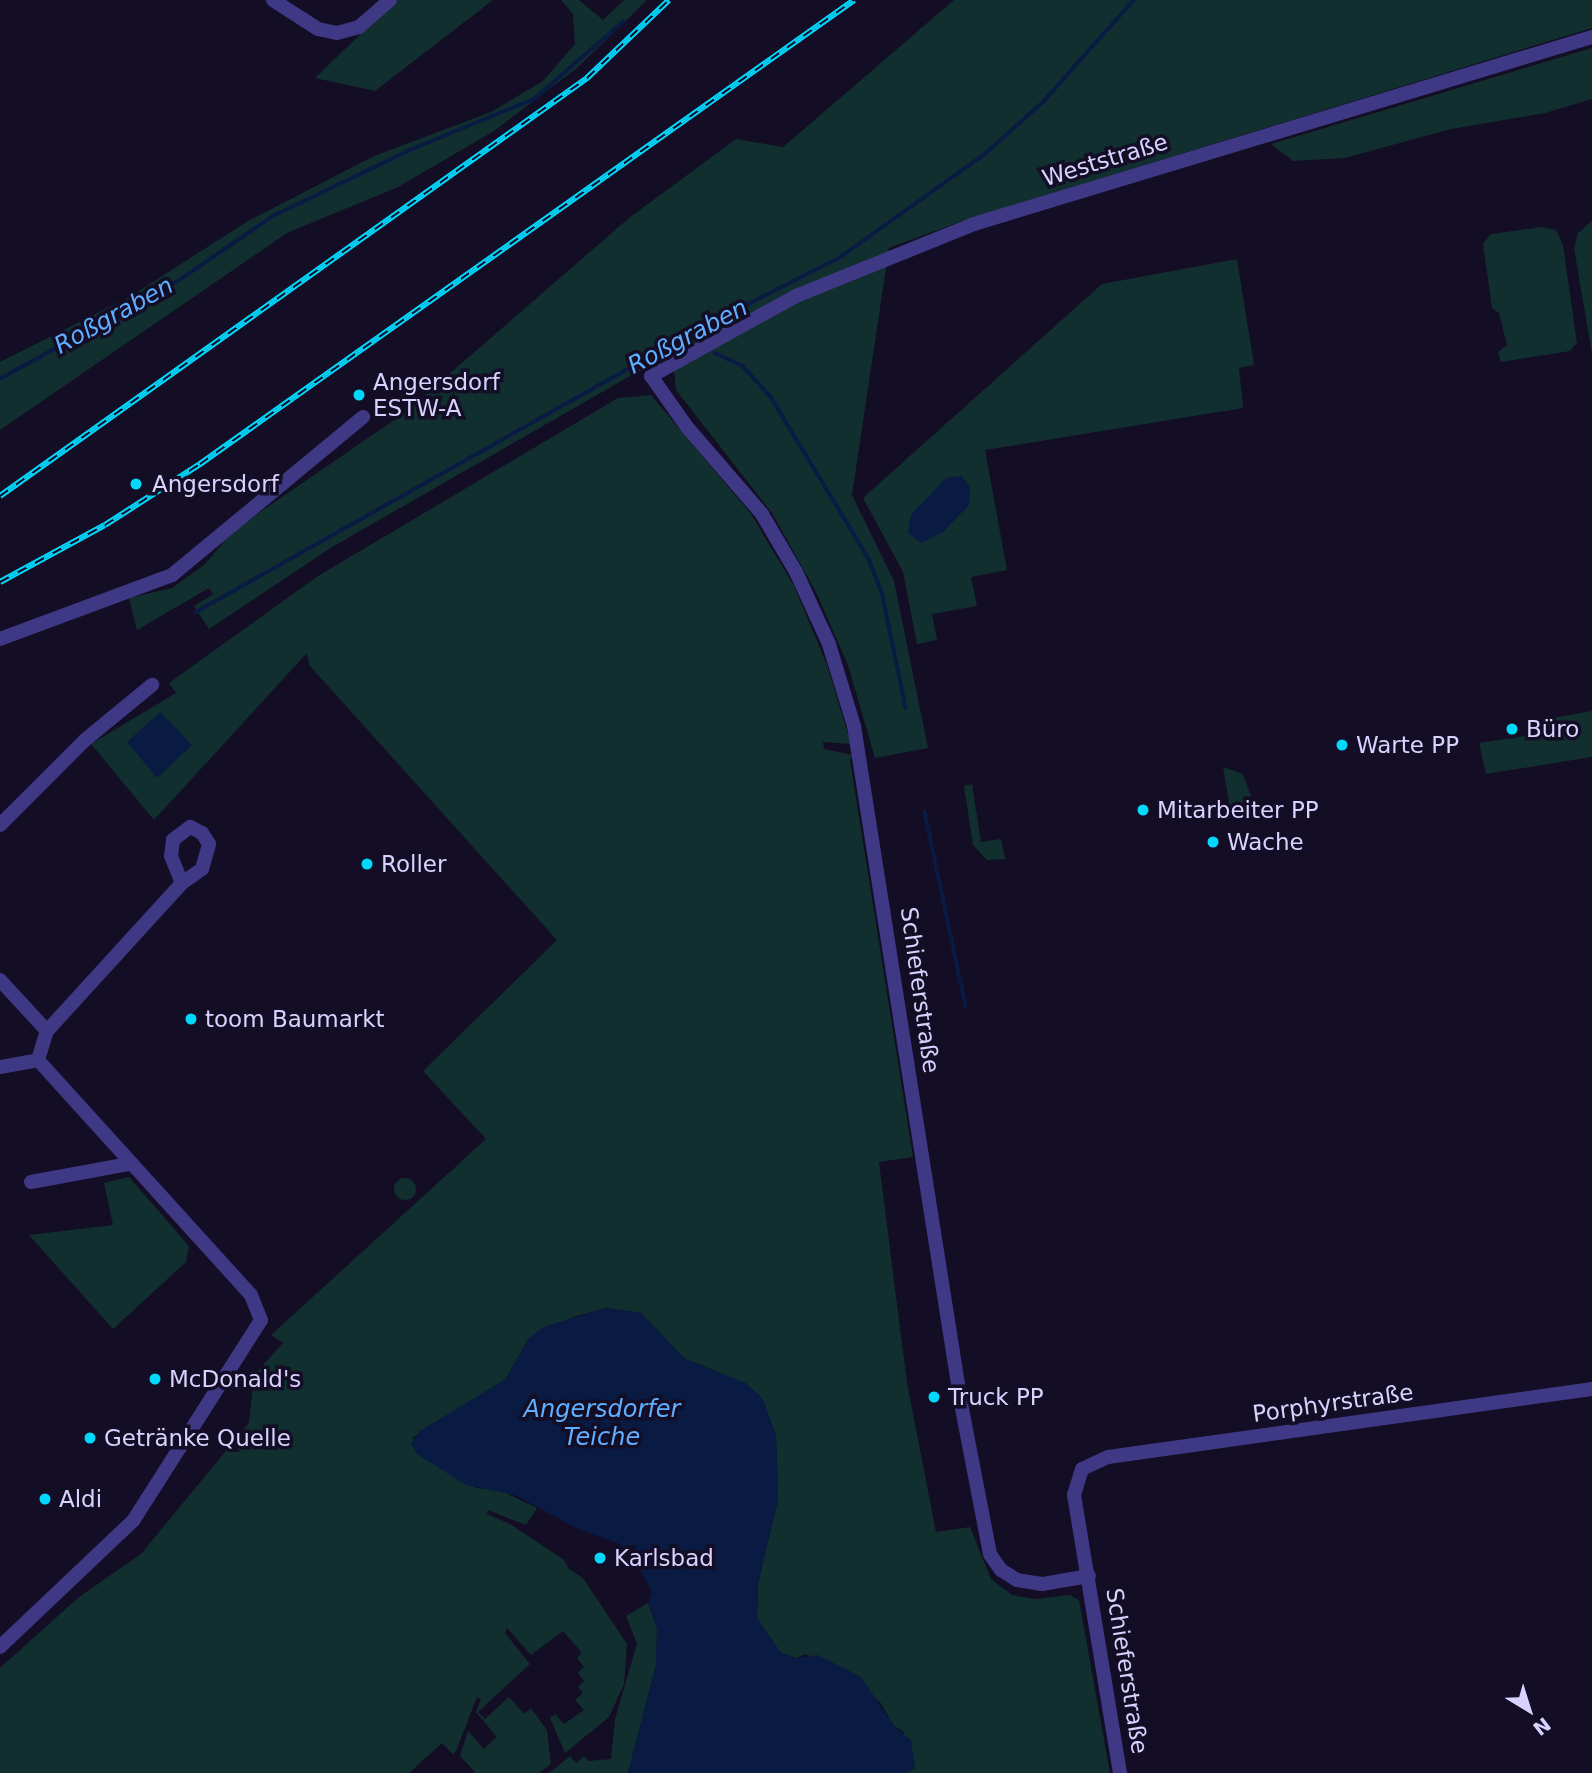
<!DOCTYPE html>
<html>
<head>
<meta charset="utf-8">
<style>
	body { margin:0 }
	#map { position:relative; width:1592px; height:1773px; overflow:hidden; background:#130e25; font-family:"DejaVu Sans",sans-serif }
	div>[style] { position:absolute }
	.green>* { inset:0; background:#112f2f }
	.round { border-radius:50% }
	.water>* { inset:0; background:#091b43 }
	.stream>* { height:3.5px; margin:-1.75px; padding:0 1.75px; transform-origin:1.75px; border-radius:1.75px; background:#091b43 }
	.minor>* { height:14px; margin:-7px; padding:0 7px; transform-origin:7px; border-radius:7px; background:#3f3885 }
	.rail>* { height:6px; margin-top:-3px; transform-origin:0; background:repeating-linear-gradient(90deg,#130e25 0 10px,#00d9fd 0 20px); box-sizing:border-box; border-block:2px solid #00d9fd }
	.dots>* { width:19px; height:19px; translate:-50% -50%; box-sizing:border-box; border:4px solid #130e25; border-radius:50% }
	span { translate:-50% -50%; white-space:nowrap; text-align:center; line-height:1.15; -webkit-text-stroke:7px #130e25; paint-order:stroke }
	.street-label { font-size:23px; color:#d9d2ff }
	.poi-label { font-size:23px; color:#d9d2ff }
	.left { translate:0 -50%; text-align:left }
	.water-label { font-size:24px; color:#60aeff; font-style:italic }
	.north { position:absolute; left:1494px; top:1675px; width:70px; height:70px; -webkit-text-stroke:5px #130e25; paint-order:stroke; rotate:142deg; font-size:19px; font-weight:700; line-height:28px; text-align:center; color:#d9d2ff }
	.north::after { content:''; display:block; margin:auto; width:24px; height:32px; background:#d9d2ff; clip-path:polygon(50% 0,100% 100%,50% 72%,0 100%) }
</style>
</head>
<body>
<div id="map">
	<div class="green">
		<div style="clip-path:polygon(396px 0,493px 0,375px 91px,315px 78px)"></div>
		<div style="clip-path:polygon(561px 0,579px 0,603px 20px,624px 0,647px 0,577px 68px,494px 131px,398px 187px,287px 233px,0 430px,0 362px,131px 296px,248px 221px,374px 156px,491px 112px,543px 81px,575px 44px,573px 14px)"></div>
		<div style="clip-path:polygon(954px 0,1592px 0,1592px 28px,962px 221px,889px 248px,852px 495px,894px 581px,928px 748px,875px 758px,848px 665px,816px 592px,772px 513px,676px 390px,672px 352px,332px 547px,209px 629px,194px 606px,213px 594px,209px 588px,137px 630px,129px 598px,172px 588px,204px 565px,234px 530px,403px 414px,629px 218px,736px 139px,783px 147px)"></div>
		<div style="clip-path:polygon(1592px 48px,1592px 99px,1545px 113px,1451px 129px,1345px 158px,1293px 161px,1271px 144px)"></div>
		<div style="clip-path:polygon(1592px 221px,1592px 354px,1574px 248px,1578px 233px)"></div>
		<div style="clip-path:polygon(1542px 227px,1556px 230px,1563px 245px,1577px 343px,1570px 351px,1501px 362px,1498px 352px,1507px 345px,1499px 313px,1492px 308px,1483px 244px,1491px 234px)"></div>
		<div style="clip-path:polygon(1237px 259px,1254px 365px,1239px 368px,1243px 408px,985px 450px,1007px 570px,971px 577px,977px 606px,932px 614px,937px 640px,917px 644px,903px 572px,863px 498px,1102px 284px)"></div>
		<div style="clip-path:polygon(651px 395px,751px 514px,794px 586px,827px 665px,851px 744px,823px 742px,824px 749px,853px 755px,850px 760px,913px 1157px,879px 1162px,907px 1383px,936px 1532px,970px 1527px,991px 1579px,1012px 1595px,1036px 1599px,1070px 1595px,1079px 1600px,1110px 1773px,906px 1773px,913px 1769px,903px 1731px,894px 1726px,880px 1702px,806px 1654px,796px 1658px,780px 1652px,757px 1618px,758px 1583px,778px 1500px,776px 1435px,716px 1371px,685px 1359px,641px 1313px,606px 1308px,573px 1317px,528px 1339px,506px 1379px,412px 1438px,476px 1488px,500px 1490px,537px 1508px,526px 1525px,488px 1510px,487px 1514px,510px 1524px,564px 1560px,569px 1569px,583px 1578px,627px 1644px,624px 1684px,609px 1717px,565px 1753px,550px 1718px,555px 1714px,564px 1724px,584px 1710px,575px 1700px,583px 1693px,578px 1687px,584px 1681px,578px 1673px,584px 1667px,577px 1658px,582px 1653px,563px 1631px,531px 1655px,507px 1628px,505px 1633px,530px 1664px,478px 1712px,485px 1719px,509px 1697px,524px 1714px,531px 1708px,547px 1730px,551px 1764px,539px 1773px,476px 1773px,460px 1756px,468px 1731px,484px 1749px,497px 1737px,476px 1712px,481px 1699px,477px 1697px,456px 1751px,453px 1754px,442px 1743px,409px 1773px,0 1773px,0 1668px,79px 1597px,141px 1554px,249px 1423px,254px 1375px,283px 1343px,271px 1335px,486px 1139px,423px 1071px,557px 940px,309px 665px,307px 653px,154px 820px,91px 744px,176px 693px,169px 683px,318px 576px,618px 398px)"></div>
		<div style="clip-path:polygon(1592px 711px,1592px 757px,1486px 774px,1479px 743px,1543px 733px,1542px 720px)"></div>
		<div style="clip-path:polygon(1223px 767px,1243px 774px,1252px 799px,1232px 820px)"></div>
		<div style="clip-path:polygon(972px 784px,981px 842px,1001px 839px,1005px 859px,987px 860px,973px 845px,964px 786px)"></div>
		<div style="clip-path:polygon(129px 1177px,189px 1246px,186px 1262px,113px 1329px,29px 1235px,113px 1225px,104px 1183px)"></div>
		<div class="round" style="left:394px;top:1178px;width:22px;height:22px"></div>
		<div style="clip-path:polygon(648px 1603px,657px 1629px,656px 1665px,628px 1773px,549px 1773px,570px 1756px,576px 1763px,584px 1756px,588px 1761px,611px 1759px,615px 1719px,637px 1644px,626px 1616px)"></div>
	</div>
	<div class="water">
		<div style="clip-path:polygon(961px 476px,970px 487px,969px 505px,943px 532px,921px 543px,908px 533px,911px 515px,946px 478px)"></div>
		<div style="clip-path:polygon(160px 712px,192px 745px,157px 778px,127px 742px)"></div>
		<div style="clip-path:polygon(606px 1308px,641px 1313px,685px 1359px,746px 1383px,763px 1399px,776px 1435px,778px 1500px,758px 1583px,757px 1618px,780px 1652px,796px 1658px,818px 1655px,861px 1677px,894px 1726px,911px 1740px,915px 1768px,906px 1773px,628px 1773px,656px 1665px,657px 1629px,648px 1603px,652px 1592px,632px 1555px,618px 1543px,578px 1529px,515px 1495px,466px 1485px,417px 1454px,411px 1443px,420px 1431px,506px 1379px,528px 1339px,543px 1327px)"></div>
	</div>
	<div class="stream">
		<div style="left:715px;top:353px;width:31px;rotate:25deg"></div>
		<div style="left:743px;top:366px;width:42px;rotate:47.9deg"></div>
		<div style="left:771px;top:397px;width:189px;rotate:58.8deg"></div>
		<div style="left:869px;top:559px;width:40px;rotate:69deg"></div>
		<div style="left:883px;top:596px;width:114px;rotate:78.4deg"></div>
		<div style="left:0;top:379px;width:207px;rotate:-28.9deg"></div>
		<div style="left:181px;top:279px;width:112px;rotate:-34.4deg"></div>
		<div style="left:273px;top:216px;width:152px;rotate:-25.7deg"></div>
		<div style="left:410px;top:150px;width:134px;rotate:-22.4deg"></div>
		<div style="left:534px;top:99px;width:118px;rotate:-40.9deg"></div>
		<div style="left:196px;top:612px;width:575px;rotate:-29.37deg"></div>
		<div style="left:697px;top:330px;width:159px;rotate:-26.9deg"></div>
		<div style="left:839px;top:258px;width:181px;rotate:-35.5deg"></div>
		<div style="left:986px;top:153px;width:76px;rotate:-41.8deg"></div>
		<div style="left:1043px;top:102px;width:137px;rotate:-48.3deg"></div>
		<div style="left:925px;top:812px;width:198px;rotate:78.1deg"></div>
	</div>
	<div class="minor">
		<div style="left:273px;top:0;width:54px;rotate:32.8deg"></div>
		<div style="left:318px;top:29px;width:19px;rotate:12deg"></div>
		<div style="left:337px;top:33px;width:23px;rotate:-15deg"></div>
		<div style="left:359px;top:27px;width:41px;rotate:-41.1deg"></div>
		<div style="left:0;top:639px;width:184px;rotate:-20.4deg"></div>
		<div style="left:172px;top:575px;width:248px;rotate:-39.6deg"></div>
		<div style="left:0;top:825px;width:120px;rotate:-45deg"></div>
		<div style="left:85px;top:740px;width:87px;rotate:-39.4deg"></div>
		<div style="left:0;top:980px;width:69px;rotate:47.3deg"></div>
		<div style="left:0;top:1067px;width:39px;rotate:-10deg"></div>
		<div style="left:31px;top:1182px;width:100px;rotate:-10.4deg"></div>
		<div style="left:1089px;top:1576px;width:48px;rotate:170.3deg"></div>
		<div style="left:1042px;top:1584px;width:25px;rotate:-171deg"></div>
		<div style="left:1017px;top:1580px;width:19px;rotate:-148deg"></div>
		<div style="left:1001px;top:1570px;width:19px;rotate:-125deg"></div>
		<div style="left:990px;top:1554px;width:154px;rotate:-100.9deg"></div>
		<div style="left:961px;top:1403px;width:685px;rotate:-98.98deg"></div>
		<div style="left:854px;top:726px;width:86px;rotate:-107deg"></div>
		<div style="left:829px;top:644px;width:79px;rotate:-114.6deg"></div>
		<div style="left:796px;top:572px;width:67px;rotate:-120.4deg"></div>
		<div style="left:762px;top:514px;width:115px;rotate:-130.8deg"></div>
		<div style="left:687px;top:427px;width:62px;rotate:-125.2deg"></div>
		<div style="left:651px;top:376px;width:166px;rotate:-28.9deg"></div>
		<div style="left:796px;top:296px;width:192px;rotate:-22deg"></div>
		<div style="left:974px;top:224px;width:646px;rotate:-16.84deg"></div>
		<div style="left:0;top:1647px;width:183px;rotate:-43.5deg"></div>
		<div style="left:133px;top:1521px;width:238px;rotate:-57.5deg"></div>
		<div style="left:261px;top:1320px;width:27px;rotate:-112deg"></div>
		<div style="left:251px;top:1295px;width:317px;rotate:-132.2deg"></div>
		<div style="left:38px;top:1060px;width:30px;rotate:-73deg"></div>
		<div style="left:47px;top:1031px;width:200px;rotate:-47.6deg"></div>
		<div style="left:182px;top:883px;width:24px;rotate:-35deg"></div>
		<div style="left:202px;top:869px;width:26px;rotate:-74deg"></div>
		<div style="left:209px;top:844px;width:13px;rotate:-122deg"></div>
		<div style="left:202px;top:833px;width:13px;rotate:-153deg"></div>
		<div style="left:190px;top:827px;width:21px;rotate:143deg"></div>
		<div style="left:173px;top:840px;width:16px;rotate:97deg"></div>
		<div style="left:171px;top:856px;width:29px;rotate:68deg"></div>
		<div style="left:1120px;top:1773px;width:282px;rotate:-99.4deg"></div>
		<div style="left:1074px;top:1495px;width:27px;rotate:-73deg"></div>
		<div style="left:1082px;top:1469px;width:29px;rotate:-25deg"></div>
		<div style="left:1108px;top:1457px;width:489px;rotate:-8deg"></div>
	</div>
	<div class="rail">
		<div style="left:0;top:496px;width:721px;rotate:-35.45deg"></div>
		<div style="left:587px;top:78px;width:113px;rotate:-43.6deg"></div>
		<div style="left:0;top:582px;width:119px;rotate:-28.5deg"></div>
		<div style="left:105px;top:525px;width:113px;rotate:-32.7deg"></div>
		<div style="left:200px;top:464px;width:802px;rotate:-35.35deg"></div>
	</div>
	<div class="dots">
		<div style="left:359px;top:395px;background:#00d9fd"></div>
		<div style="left:136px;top:484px;background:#00d9fd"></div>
		<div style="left:1512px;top:729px;background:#00d9fd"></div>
		<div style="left:1342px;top:745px;background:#00d9fd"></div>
		<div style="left:1143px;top:810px;background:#00d9fd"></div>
		<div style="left:1213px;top:842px;background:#00d9fd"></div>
		<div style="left:367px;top:864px;background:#00d9fd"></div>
		<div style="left:191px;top:1019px;background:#00d9fd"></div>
		<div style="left:155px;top:1379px;background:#00d9fd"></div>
		<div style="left:934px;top:1397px;background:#00d9fd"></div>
		<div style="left:90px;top:1438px;background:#00d9fd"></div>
		<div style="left:45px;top:1499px;background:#00d9fd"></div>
		<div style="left:600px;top:1558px;background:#00d9fd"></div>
	</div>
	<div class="street-label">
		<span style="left:1105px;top:160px;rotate:-17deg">Weststraße</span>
		<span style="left:920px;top:990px;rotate:82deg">Schieferstraße</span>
		<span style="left:1333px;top:1403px;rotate:-8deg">Porphyrstraße</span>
		<span style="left:1127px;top:1671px;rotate:81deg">Schieferstraße</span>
	</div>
	<div class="poi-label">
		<span class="left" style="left:373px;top:395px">Angersdorf<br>ESTW-A</span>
		<span class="left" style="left:152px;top:484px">Angersdorf</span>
		<span class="left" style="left:1526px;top:729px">Büro</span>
		<span class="left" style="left:1356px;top:745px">Warte PP</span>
		<span class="left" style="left:1157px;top:810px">Mitarbeiter PP</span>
		<span class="left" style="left:1227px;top:842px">Wache</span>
		<span class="left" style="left:381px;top:864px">Roller</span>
		<span class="left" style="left:205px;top:1019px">toom Baumarkt</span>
		<span class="left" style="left:169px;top:1379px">McDonald's</span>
		<span class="left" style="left:948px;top:1397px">Truck PP</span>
		<span class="left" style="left:104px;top:1438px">Getränke Quelle</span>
		<span class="left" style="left:59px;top:1499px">Aldi</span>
		<span class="left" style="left:614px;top:1558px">Karlsbad</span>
	</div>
	<div class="water-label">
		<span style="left:114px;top:316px;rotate:-29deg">Roßgraben</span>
		<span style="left:688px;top:337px;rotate:-28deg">Roßgraben</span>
		<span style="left:602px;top:1424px">Angersdorfer<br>Teiche</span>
	</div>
	<div class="north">N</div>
</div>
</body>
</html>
